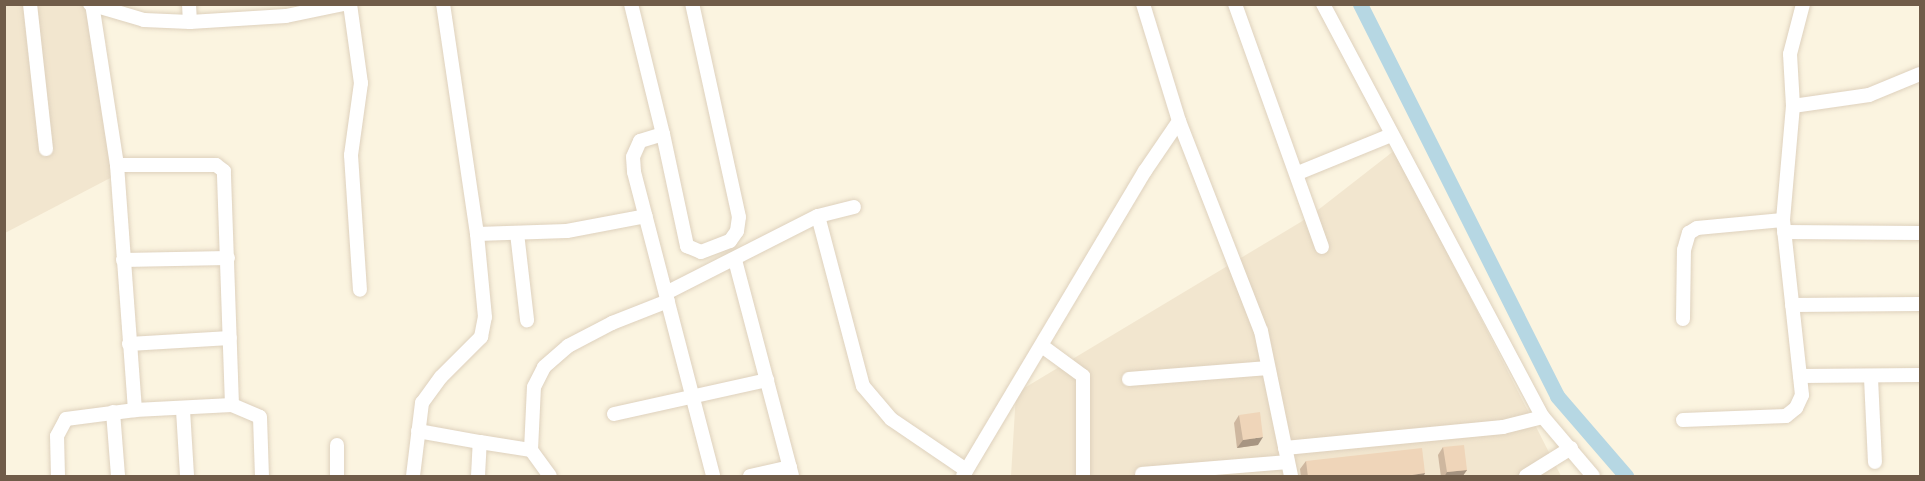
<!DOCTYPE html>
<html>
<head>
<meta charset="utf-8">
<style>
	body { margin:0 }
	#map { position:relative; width:1925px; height:481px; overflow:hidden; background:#fbf4e0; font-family:"IBM Plex Sans",sans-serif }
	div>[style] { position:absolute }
	.residential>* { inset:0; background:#f2e6cf }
	.canal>* { height:15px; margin:-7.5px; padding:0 7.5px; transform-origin:7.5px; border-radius:7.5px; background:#b6d7e3 }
	.roads { filter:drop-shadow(0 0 2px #ded1bd) drop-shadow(0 0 2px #ded1bd) }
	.street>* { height:14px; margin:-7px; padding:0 7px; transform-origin:7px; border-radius:7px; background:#fff }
	.wall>* { inset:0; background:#ceb79f }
	.shaded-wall>* { inset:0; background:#a79582 }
	.building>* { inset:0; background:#efd5b9 }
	span { translate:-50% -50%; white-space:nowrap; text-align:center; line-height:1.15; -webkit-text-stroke:6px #fef8e6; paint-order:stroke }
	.frame { position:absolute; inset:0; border:6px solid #705c49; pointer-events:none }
</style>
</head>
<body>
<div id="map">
	<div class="residential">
		<div style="clip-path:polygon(5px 5px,93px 5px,116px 175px,5px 233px)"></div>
		<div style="clip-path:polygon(1395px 150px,1561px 476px,1011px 476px,1016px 393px,1309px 217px)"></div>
	</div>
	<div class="canal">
		<div style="left:1360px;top:4px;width:439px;rotate:63.3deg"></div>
		<div style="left:1557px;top:396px;width:106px;rotate:49.2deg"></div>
	</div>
	<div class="roads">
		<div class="street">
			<div style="left:30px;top:4px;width:146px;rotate:83.7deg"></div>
			<div style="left:90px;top:4px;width:56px;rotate:16.5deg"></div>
			<div style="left:144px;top:20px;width:46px;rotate:2.5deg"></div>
			<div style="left:190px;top:22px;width:96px;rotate:-3.6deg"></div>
			<div style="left:286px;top:16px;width:58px;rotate:-11.9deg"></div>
			<div style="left:189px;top:4px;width:18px;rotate:87deg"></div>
			<div style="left:350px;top:4px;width:80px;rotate:82.1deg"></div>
			<div style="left:361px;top:83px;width:73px;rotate:97.9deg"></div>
			<div style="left:351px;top:155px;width:135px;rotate:86.2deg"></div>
			<div style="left:631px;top:4px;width:134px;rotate:76.2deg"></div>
			<div style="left:663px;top:134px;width:24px;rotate:163deg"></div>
			<div style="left:640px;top:141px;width:17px;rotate:114deg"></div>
			<div style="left:633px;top:157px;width:15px;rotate:86deg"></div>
			<div style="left:634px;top:172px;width:314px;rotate:75.4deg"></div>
			<div style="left:1143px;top:4px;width:122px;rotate:72.9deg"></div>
			<div style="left:1179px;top:121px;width:225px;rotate:68.7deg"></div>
			<div style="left:1261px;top:331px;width:148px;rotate:78.3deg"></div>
			<div style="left:1235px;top:4px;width:258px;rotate:70.3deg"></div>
			<div style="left:1323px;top:4px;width:468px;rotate:62deg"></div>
			<div style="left:1543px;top:417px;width:77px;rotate:49.7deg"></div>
			<div style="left:1793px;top:106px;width:77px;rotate:-8.2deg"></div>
			<div style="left:1869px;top:95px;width:55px;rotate:-22.4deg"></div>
			<div style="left:663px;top:134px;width:115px;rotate:77.9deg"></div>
			<div style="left:687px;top:246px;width:15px;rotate:23deg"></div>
			<div style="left:701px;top:252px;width:31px;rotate:-21deg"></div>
			<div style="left:730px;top:241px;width:12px;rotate:-55deg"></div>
			<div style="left:737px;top:231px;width:14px;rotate:-82deg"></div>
			<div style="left:739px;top:217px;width:218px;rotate:-102.4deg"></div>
			<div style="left:117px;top:165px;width:246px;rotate:85.8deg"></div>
			<div style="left:1298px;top:173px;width:100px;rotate:-22.2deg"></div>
			<div style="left:818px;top:216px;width:176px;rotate:75.2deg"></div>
			<div style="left:863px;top:386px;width:43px;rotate:49.7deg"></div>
			<div style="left:891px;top:419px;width:91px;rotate:34.2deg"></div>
			<div style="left:1784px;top:232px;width:136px;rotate:0.4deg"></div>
			<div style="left:517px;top:233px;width:88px;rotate:83.4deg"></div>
			<div style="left:477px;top:234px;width:90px;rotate:-1.9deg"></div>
			<div style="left:567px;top:231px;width:80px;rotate:-10.8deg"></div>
			<div style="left:123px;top:260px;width:105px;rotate:-1.1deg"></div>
			<div style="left:735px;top:260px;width:223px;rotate:75.2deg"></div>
			<div style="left:666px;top:293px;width:170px;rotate:-26.9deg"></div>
			<div style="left:818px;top:216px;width:37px;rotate:-14deg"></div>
			<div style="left:1792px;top:305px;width:128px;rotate:-0.4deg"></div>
			<div style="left:1683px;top:319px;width:69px;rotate:-89.2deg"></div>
			<div style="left:1684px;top:250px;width:18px;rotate:-74deg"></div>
			<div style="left:1689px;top:233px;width:9px;rotate:-32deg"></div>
			<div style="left:1697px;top:228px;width:86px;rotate:-5.3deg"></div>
			<div style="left:129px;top:344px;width:101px;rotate:-3.4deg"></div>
			<div style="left:1042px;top:346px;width:51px;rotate:36.2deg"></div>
			<div style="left:1083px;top:376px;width:100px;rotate:90deg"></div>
			<div style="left:1800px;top:376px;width:120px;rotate:-0.5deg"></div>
			<div style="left:1871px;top:378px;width:84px;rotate:87.3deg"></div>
			<div style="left:1129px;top:379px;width:139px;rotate:-4.5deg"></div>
			<div style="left:232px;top:405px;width:30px;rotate:23deg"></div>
			<div style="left:260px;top:417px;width:59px;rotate:88.1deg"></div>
			<div style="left:183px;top:410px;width:66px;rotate:86.5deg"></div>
			<div style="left:113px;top:412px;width:64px;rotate:85.5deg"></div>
			<div style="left:614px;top:414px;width:157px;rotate:-12.5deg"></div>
			<div style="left:1683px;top:420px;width:103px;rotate:-2.2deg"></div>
			<div style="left:1786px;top:416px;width:13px;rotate:-39deg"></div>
			<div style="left:1796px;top:408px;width:14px;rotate:-65deg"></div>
			<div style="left:1802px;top:395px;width:176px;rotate:-96.2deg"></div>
			<div style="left:1783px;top:220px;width:114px;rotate:-85deg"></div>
			<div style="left:1793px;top:106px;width:52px;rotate:-93.3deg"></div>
			<div style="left:1790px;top:54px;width:52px;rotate:-75.4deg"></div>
			<div style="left:418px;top:431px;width:63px;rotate:10.1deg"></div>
			<div style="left:337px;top:445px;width:31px;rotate:90deg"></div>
			<div style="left:1285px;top:448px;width:219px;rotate:-5.5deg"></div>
			<div style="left:1503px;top:427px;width:41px;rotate:-14deg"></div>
			<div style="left:531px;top:450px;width:63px;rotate:-87.3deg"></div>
			<div style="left:534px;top:387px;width:22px;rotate:-63deg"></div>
			<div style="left:544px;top:367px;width:32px;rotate:-41deg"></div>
			<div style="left:568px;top:346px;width:50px;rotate:-27.6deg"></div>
			<div style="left:612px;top:323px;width:60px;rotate:-21.4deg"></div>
			<div style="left:1142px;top:474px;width:146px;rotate:-4.7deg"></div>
			<div style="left:58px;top:476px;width:40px;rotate:-91.4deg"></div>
			<div style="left:57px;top:436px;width:19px;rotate:-62deg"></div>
			<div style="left:66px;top:419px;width:70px;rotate:-7.4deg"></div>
			<div style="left:135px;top:410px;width:97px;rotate:-3deg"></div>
			<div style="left:232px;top:405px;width:234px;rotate:-92deg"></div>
			<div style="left:224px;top:171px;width:10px;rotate:-143deg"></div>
			<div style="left:216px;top:165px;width:99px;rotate:180deg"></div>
			<div style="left:117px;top:165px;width:163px;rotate:-98.8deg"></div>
			<div style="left:413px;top:476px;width:74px;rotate:-83deg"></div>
			<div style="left:422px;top:403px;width:32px;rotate:-54deg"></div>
			<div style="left:441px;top:377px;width:57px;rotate:-45deg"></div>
			<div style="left:481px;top:337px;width:20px;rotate:-79deg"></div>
			<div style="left:485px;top:317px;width:83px;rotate:-95.5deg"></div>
			<div style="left:477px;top:234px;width:232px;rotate:-98.4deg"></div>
			<div style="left:478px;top:476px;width:34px;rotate:-87deg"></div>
			<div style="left:480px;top:442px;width:52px;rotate:8.9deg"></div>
			<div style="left:531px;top:450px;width:32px;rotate:54deg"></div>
			<div style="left:750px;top:476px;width:41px;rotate:-12.7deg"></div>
			<div style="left:963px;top:476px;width:355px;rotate:-59.2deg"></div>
			<div style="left:1145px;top:171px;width:60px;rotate:-55.8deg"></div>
			<div style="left:1526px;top:476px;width:53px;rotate:-31.9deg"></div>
		</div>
	</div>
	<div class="wall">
		<div style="clip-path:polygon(1239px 415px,1258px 445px,1237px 448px,1234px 423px)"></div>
		<div style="clip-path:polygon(1443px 447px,1467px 470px,1462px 477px,1441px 477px,1438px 455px)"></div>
		<div style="clip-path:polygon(1306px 461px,1425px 473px,1423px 477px,1301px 477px,1300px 469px)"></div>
	</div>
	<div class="shaded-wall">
		<div style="clip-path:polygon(1263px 437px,1258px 445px,1237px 448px,1243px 440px)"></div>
		<div style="clip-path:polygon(1467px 470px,1462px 477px,1444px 477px,1447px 472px)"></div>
		<div style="clip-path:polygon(1425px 473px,1423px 477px,1399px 477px)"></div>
	</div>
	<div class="building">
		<div style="clip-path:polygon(1260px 412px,1263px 437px,1243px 440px,1239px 415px)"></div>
		<div style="clip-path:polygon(1464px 445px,1467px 470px,1447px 472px,1443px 447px)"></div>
		<div style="clip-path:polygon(1422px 448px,1425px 473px,1399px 477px,1308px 477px,1306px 461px)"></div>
	</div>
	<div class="frame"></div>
</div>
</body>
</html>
